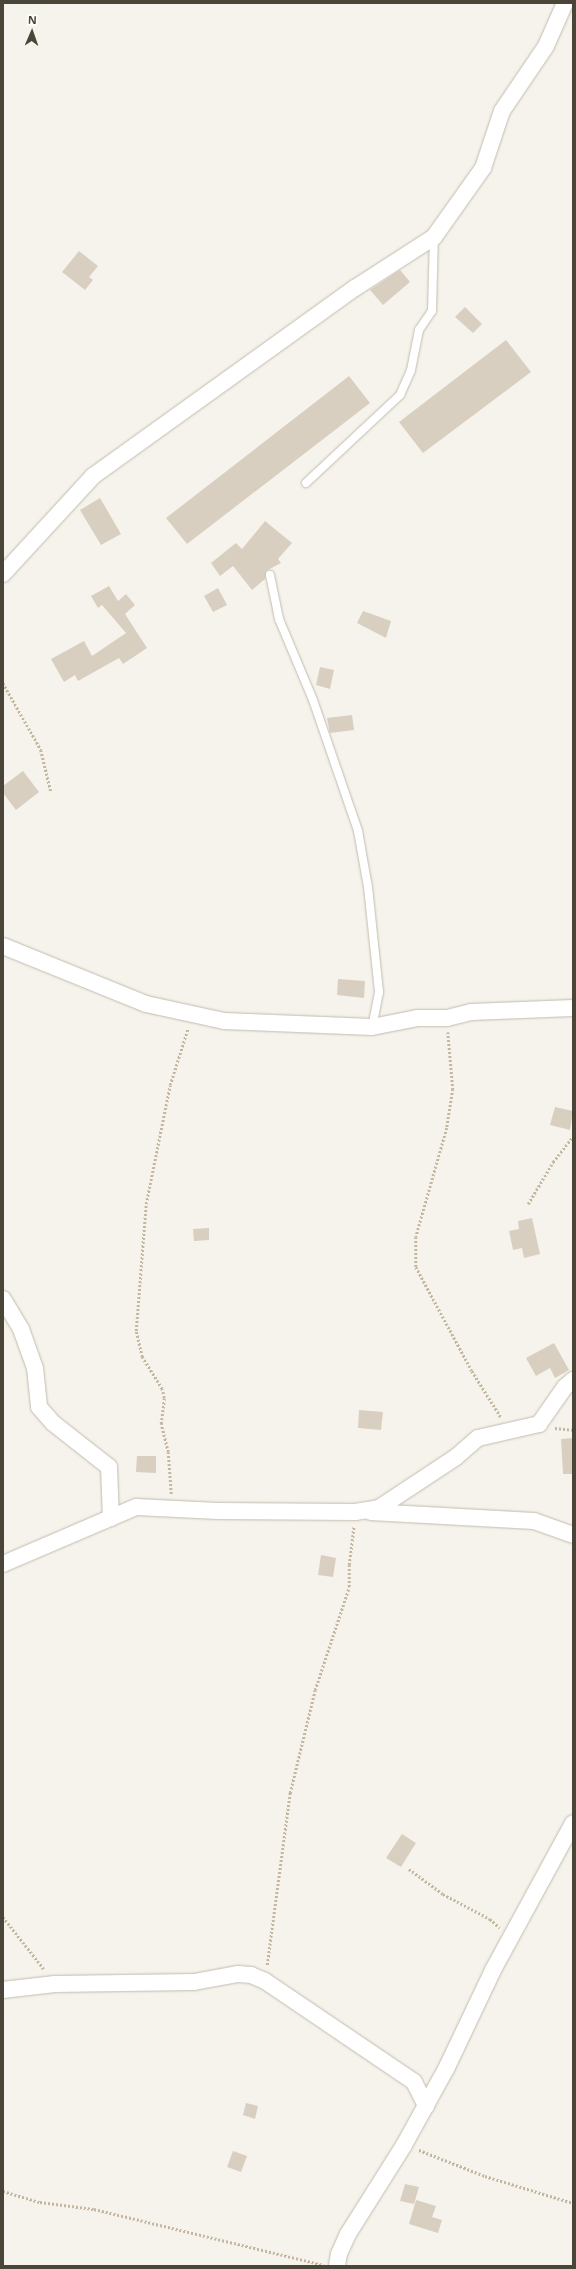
<!DOCTYPE html>
<html>
<head>
<meta charset="utf-8">
<style>
	body { margin:0 }
	#map { position:relative; width:576px; height:2269px; overflow:hidden; background:#f6f3ec; font-family:"Noto Sans",sans-serif }
	div>[style] { position:absolute }
	.building>* { inset:0; background:#d8cfc1 }
	.path>* { height:2.5px; margin-top:-1.25px; transform-origin:0; background:repeating-linear-gradient(90deg,#c4b79f 0 2px,transparent 0 4px) }
	.roads { filter:drop-shadow(0 0 1px #c2bbae) drop-shadow(0 0 1px #c2bbae) }
	.service>* { height:8px; margin:-4px; padding:0 4px; transform-origin:4px; border-radius:4px; background:#fff }
	.minor>* { height:16px; margin:-8px; padding:0 8px; transform-origin:8px; border-radius:8px; background:#fff }
	span { translate:-50% -50%; white-space:nowrap; text-align:center; line-height:1.15; -webkit-text-stroke:4px #fff; paint-order:stroke }
	.frame { position:absolute; inset:0; border:4px solid #4b4439; pointer-events:none }
	.north { position:absolute; left:12px; top:12px; width:40px; height:40px; -webkit-text-stroke:3px #fff; paint-order:stroke; rotate:2deg; font-size:11px; font-weight:700; line-height:16px; text-align:center; color:#4b4439 }
	.north::after { content:''; display:block; margin:auto; width:14px; height:18px; background:#4b4439; clip-path:polygon(50% 0,100% 100%,50% 72%,0 100%) }
</style>
</head>
<body>
<div id="map">
	<div class="building">
		<div style="clip-path:polygon(79px 251px,98px 266px,89px 277px,93px 280px,85px 290px,62px 272px)"></div>
		<div style="clip-path:polygon(400px 270px,410px 282px,383px 305px,370px 290px)"></div>
		<div style="clip-path:polygon(465px 307px,482px 324px,473px 333px,455px 317px)"></div>
		<div style="clip-path:polygon(506px 340px,531px 372px,423px 453px,399px 422px)"></div>
		<div style="clip-path:polygon(349px 376px,370px 403px,187px 544px,166px 518px)"></div>
		<div style="clip-path:polygon(100px 498px,121px 534px,101px 545px,80px 510px)"></div>
		<div style="clip-path:polygon(265px 521px,292px 543px,278px 559px,281px 563px,266px 571px,265px 579px,252px 590px,233px 566px,220px 576px,211px 563px,236px 543px,242px 549px)"></div>
		<div style="clip-path:polygon(109px 586px,118px 601px,126px 594px,135px 605px,125px 614px,147px 648px,123px 664px,119px 658px,78px 681px,75px 675px,64px 682px,51px 659px,84px 641px,92px 656px,126px 633px,102px 605px,98px 608px,91px 596px)"></div>
		<div style="clip-path:polygon(218px 588px,227px 605px,213px 612px,204px 596px)"></div>
		<div style="clip-path:polygon(363px 611px,391px 621px,386px 638px,357px 623px)"></div>
		<div style="clip-path:polygon(320px 667px,334px 670px,330px 689px,316px 685px)"></div>
		<div style="clip-path:polygon(352px 715px,354px 730px,330px 733px,327px 718px)"></div>
		<div style="clip-path:polygon(23px 771px,39px 792px,16px 810px,3px 793px,3px 786px)"></div>
		<div style="clip-path:polygon(338px 979px,365px 981px,364px 998px,337px 995px)"></div>
		<div style="clip-path:polygon(555px 1107px,573px 1111px,570px 1130px,550px 1125px)"></div>
		<div style="clip-path:polygon(532px 1218px,540px 1254px,524px 1258px,522px 1248px,513px 1250px,509px 1231px,519px 1229px,518px 1221px)"></div>
		<div style="clip-path:polygon(209px 1228px,209px 1240px,194px 1241px,193px 1229px)"></div>
		<div style="clip-path:polygon(554px 1343px,569px 1370px,555px 1378px,550px 1368px,536px 1376px,526px 1358px)"></div>
		<div style="clip-path:polygon(359px 1410px,383px 1412px,381px 1430px,358px 1428px)"></div>
		<div style="clip-path:polygon(573px 1438px,573px 1474px,563px 1474px,561px 1439px)"></div>
		<div style="clip-path:polygon(137px 1456px,156px 1456px,156px 1473px,136px 1472px)"></div>
		<div style="clip-path:polygon(321px 1555px,336px 1558px,333px 1577px,318px 1575px)"></div>
		<div style="clip-path:polygon(402px 1834px,416px 1843px,401px 1867px,386px 1858px)"></div>
		<div style="clip-path:polygon(246px 2103px,258px 2106px,255px 2119px,243px 2115px)"></div>
		<div style="clip-path:polygon(233px 2151px,247px 2156px,241px 2172px,227px 2167px)"></div>
		<div style="clip-path:polygon(405px 2184px,419px 2187px,414px 2204px,400px 2201px)"></div>
		<div style="clip-path:polygon(416px 2200px,436px 2206px,432px 2217px,442px 2220px,438px 2233px,409px 2224px)"></div>
	</div>
	<div class="path">
		<div style="left:3px;top:683px;width:77px;rotate:60.4deg"></div>
		<div style="left:41px;top:750px;width:43px;rotate:76.6deg"></div>
		<div style="left:448px;top:1032px;width:57px;rotate:85deg"></div>
		<div style="left:453px;top:1089px;width:39px;rotate:99deg"></div>
		<div style="left:447px;top:1128px;width:113px;rotate:105.9deg"></div>
		<div style="left:416px;top:1237px;width:30px;rotate:90deg"></div>
		<div style="left:416px;top:1267px;width:118px;rotate:61.7deg"></div>
		<div style="left:472px;top:1371px;width:54px;rotate:57.8deg"></div>
		<div style="left:528px;top:1204px;width:49px;rotate:-59.2deg"></div>
		<div style="left:553px;top:1162px;width:33px;rotate:-52deg"></div>
		<div style="left:555px;top:1428px;width:18px;rotate:6deg"></div>
		<div style="left:171px;top:1494px;width:42px;rotate:-94.1deg"></div>
		<div style="left:168px;top:1452px;width:29px;rotate:-104deg"></div>
		<div style="left:161px;top:1424px;width:26px;rotate:-83deg"></div>
		<div style="left:164px;top:1398px;width:9px;rotate:-103deg"></div>
		<div style="left:162px;top:1389px;width:38px;rotate:-122deg"></div>
		<div style="left:142px;top:1357px;width:27px;rotate:-103deg"></div>
		<div style="left:136px;top:1331px;width:127px;rotate:-85.5deg"></div>
		<div style="left:146px;top:1204px;width:121px;rotate:-78.6deg"></div>
		<div style="left:170px;top:1085px;width:60px;rotate:-72.5deg"></div>
		<div style="left:409px;top:1869px;width:42px;rotate:36.3deg"></div>
		<div style="left:443px;top:1894px;width:53px;rotate:28deg"></div>
		<div style="left:490px;top:1919px;width:13px;rotate:42deg"></div>
		<div style="left:3px;top:1917px;width:66px;rotate:51.7deg"></div>
		<div style="left:267px;top:1965px;width:174px;rotate:-82.4deg"></div>
		<div style="left:290px;top:1793px;width:106px;rotate:-76.4deg"></div>
		<div style="left:315px;top:1690px;width:108px;rotate:-71.7deg"></div>
		<div style="left:349px;top:1587px;width:22px;rotate:-90deg"></div>
		<div style="left:349px;top:1565px;width:39px;rotate:-83deg"></div>
		<div style="left:419px;top:2150px;width:71px;rotate:21.5deg"></div>
		<div style="left:485px;top:2176px;width:92px;rotate:17.1deg"></div>
		<div style="left:3px;top:2191px;width:39px;rotate:17deg"></div>
		<div style="left:40px;top:2202px;width:54px;rotate:7.4deg"></div>
		<div style="left:94px;top:2209px;width:236px;rotate:13.7deg"></div>
	</div>
	<div class="roads">
		<div class="service">
			<div style="left:306px;top:483px;width:129px;rotate:-43.1deg"></div>
			<div style="left:400px;top:395px;width:27px;rotate:-66deg"></div>
			<div style="left:411px;top:370px;width:41px;rotate:-78.7deg"></div>
			<div style="left:419px;top:330px;width:23px;rotate:-56deg"></div>
			<div style="left:432px;top:311px;width:74px;rotate:-88.5deg"></div>
			<div style="left:270px;top:575px;width:45px;rotate:78.4deg"></div>
			<div style="left:279px;top:619px;width:88px;rotate:67.2deg"></div>
			<div style="left:313px;top:700px;width:139px;rotate:71deg"></div>
			<div style="left:358px;top:831px;width:57px;rotate:79.9deg"></div>
			<div style="left:368px;top:887px;width:106px;rotate:84deg"></div>
			<div style="left:379px;top:992px;width:36px;rotate:101deg"></div>
		</div>
		<div class="minor">
			<div style="left:3px;top:574px;width:133px;rotate:-47.4deg"></div>
			<div style="left:93px;top:476px;width:322px;rotate:-35.7deg"></div>
			<div style="left:355px;top:288px;width:94px;rotate:-32.8deg"></div>
			<div style="left:434px;top:237px;width:85px;rotate:-54.6deg"></div>
			<div style="left:483px;top:168px;width:60px;rotate:-71.6deg"></div>
			<div style="left:502px;top:111px;width:78px;rotate:-55.9deg"></div>
			<div style="left:546px;top:46px;width:47px;rotate:-66.2deg"></div>
			<div style="left:3px;top:946px;width:154px;rotate:22.1deg"></div>
			<div style="left:146px;top:1004px;width:80px;rotate:12.3deg"></div>
			<div style="left:224px;top:1021px;width:148px;rotate:2.3deg"></div>
			<div style="left:372px;top:1027px;width:47px;rotate:-11.1deg"></div>
			<div style="left:418px;top:1018px;width:29px"></div>
			<div style="left:447px;top:1018px;width:25px;rotate:-14deg"></div>
			<div style="left:471px;top:1012px;width:102px;rotate:-2.2deg"></div>
			<div style="left:3px;top:1299px;width:35px;rotate:59deg"></div>
			<div style="left:21px;top:1329px;width:41px;rotate:70.3deg"></div>
			<div style="left:35px;top:1368px;width:39px;rotate:84deg"></div>
			<div style="left:39px;top:1407px;width:21px;rotate:49deg"></div>
			<div style="left:53px;top:1423px;width:71px;rotate:38.2deg"></div>
			<div style="left:109px;top:1467px;width:51px;rotate:87.8deg"></div>
			<div style="left:371px;top:1512px;width:163px;rotate:3.2deg"></div>
			<div style="left:534px;top:1521px;width:41px;rotate:19.7deg"></div>
			<div style="left:3px;top:1564px;width:145px;rotate:-23.2deg"></div>
			<div style="left:136px;top:1507px;width:82px;rotate:2.8deg"></div>
			<div style="left:218px;top:1511px;width:137px;rotate:0.4deg"></div>
			<div style="left:355px;top:1512px;width:24px;rotate:-9deg"></div>
			<div style="left:379px;top:1508px;width:92px;rotate:-33.5deg"></div>
			<div style="left:456px;top:1457px;width:29px;rotate:-41deg"></div>
			<div style="left:478px;top:1438px;width:63px;rotate:-12.9deg"></div>
			<div style="left:539px;top:1424px;width:45px;rotate:-54.9deg"></div>
			<div style="left:565px;top:1387px;width:11px;rotate:-41deg"></div>
			<div style="left:3px;top:1990px;width:52px;rotate:-6.6deg"></div>
			<div style="left:55px;top:1984px;width:139px;rotate:-0.8deg"></div>
			<div style="left:194px;top:1982px;width:45px;rotate:-10.3deg"></div>
			<div style="left:238px;top:1974px;width:13px;rotate:4deg"></div>
			<div style="left:251px;top:1975px;width:15px;rotate:23deg"></div>
			<div style="left:265px;top:1981px;width:180px;rotate:34.1deg"></div>
			<div style="left:414px;top:2082px;width:27px;rotate:63deg"></div>
			<div style="left:337px;top:2266px;width:12px;rotate:-81deg"></div>
			<div style="left:339px;top:2254px;width:22px;rotate:-66deg"></div>
			<div style="left:348px;top:2234px;width:105px;rotate:-57.8deg"></div>
			<div style="left:404px;top:2145px;width:89px;rotate:-61.1deg"></div>
			<div style="left:447px;top:2067px;width:107px;rotate:-64.6deg"></div>
			<div style="left:493px;top:1970px;width:167px;rotate:-61.4deg"></div>
		</div>
	</div>
	<div class="frame"></div>
	<div class="north">N</div>
</div>
</body>
</html>
